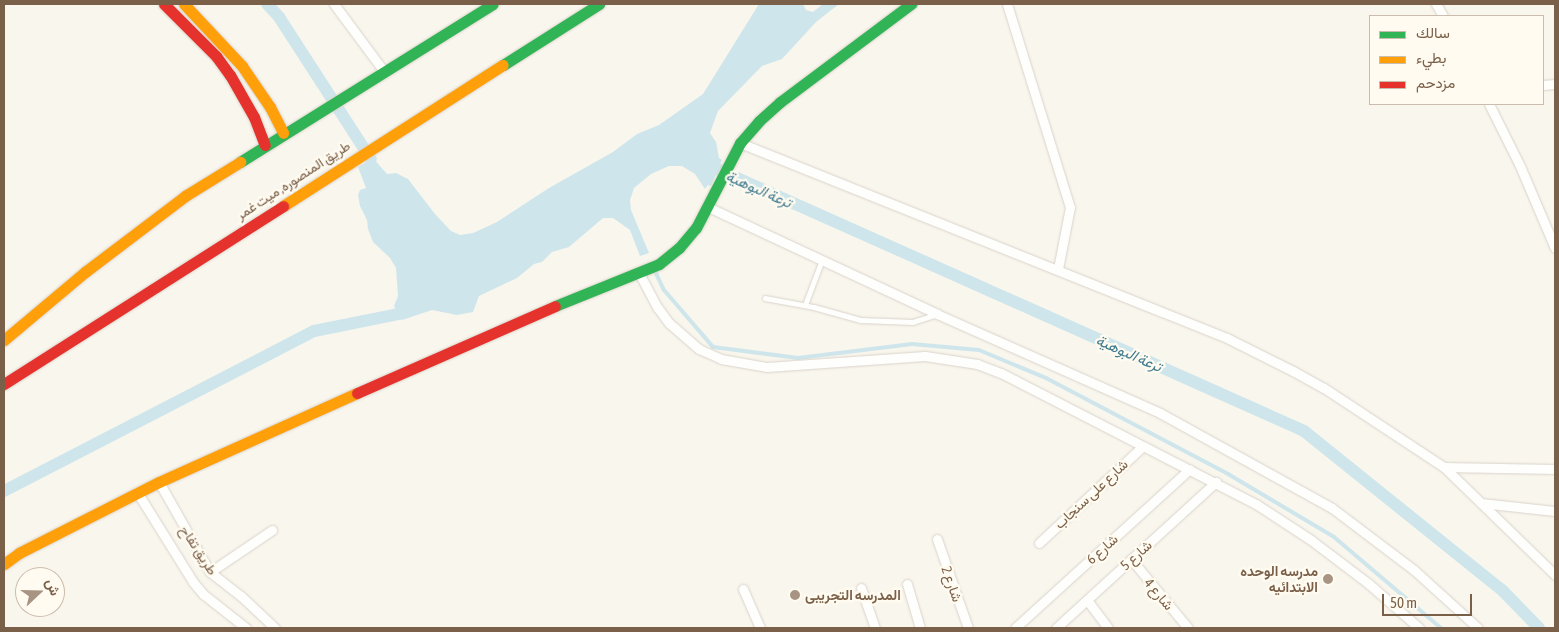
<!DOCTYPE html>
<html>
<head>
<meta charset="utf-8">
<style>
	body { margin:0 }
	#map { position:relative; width:1559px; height:632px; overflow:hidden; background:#f9f6ed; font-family:"Asap Condensed",Vazirmatn,sans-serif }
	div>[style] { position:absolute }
	.water>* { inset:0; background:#cee6eb }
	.stream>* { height:4px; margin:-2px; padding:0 2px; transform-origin:2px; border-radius:2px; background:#cee6eb }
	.canal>* { height:12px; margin:-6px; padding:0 6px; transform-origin:6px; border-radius:6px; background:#cee6eb }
	.roads { filter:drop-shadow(0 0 1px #d9d3cb) drop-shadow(0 0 1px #d9d3cb) }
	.lane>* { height:4.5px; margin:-2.25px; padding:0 2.25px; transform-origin:2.25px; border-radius:2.25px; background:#fefefc }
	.street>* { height:9px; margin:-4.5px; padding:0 4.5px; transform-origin:4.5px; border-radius:4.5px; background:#fefefc }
	.fast>* { height:11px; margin:-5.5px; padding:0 5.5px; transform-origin:5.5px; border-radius:5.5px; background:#30b455 }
	.slow>* { height:11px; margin:-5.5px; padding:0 5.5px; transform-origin:5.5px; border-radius:5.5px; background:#ff9f0a }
	.jam>* { height:11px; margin:-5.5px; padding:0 5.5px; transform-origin:5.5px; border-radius:5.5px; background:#e5322d }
	.dots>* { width:14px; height:14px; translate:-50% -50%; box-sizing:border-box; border:2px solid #fffbf0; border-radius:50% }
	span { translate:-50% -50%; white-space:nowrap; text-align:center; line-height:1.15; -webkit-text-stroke:4.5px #fffbf0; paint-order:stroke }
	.street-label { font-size:14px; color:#7b6049 }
	.poi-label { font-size:14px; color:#7b6049; font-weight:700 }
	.right { translate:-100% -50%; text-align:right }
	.left { translate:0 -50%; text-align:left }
	.water-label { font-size:15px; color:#417b90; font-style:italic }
	.frame { position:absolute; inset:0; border:5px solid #7b6049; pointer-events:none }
	.legend { position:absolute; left:1369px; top:15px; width:175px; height:90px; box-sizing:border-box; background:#fffbf0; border:1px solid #cabdad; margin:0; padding:6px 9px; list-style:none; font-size:15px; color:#7b6049 }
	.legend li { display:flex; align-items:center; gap:10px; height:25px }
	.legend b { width:25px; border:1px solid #cabdad }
	.north { position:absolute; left:15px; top:567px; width:50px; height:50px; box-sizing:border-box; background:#fffbf0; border:1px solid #cabdad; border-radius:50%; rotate:69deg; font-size:14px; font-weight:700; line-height:20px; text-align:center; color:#7b6049 }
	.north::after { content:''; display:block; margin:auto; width:18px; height:22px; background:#a79482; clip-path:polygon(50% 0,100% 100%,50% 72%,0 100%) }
	.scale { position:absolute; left:1382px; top:594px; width:90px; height:22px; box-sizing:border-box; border:2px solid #7b6049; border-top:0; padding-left:6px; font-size:15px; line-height:18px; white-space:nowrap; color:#7b6049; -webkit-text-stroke:4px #fffbf0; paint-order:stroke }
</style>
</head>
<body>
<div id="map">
	<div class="water">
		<div style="clip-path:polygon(759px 4px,803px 4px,806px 10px,813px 12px,823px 4px,839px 4px,816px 22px,782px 59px,762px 66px,718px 111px,710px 133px,716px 142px,719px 158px,722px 160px,711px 186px,708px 185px,705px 189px,695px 174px,682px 166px,669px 166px,651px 174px,634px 188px,630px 200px,631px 210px,649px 253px,640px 256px,630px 230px,613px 218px,603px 218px,569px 247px,552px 252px,542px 262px,534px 264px,517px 278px,479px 296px,473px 312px,457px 315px,432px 310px,402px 320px,394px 306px,398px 296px,396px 268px,390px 258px,373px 242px,368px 229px,367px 220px,360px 206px,358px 195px,360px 190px,366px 188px,358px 167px,373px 158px,387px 174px,396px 173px,408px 179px,435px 214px,451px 231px,460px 235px,473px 233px,497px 222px,549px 188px,613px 152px,637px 134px,659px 125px,703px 94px)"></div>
	</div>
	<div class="stream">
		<div style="left:654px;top:269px;width:23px;rotate:65deg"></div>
		<div style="left:664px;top:290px;width:75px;rotate:49.3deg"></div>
		<div style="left:713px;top:347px;width:86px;rotate:7.4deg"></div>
		<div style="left:798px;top:358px;width:115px;rotate:-7deg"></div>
		<div style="left:912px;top:344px;width:67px;rotate:5.1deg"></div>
		<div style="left:979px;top:350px;width:73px;rotate:22.7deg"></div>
		<div style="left:1046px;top:378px;width:206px;rotate:27.8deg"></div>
		<div style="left:1228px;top:474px;width:123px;rotate:30.7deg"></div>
		<div style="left:1334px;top:537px;width:140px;rotate:40.4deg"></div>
	</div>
	<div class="canal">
		<div style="left:267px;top:4px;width:18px;rotate:47deg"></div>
		<div style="left:279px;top:17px;width:169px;rotate:57.1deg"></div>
		<div style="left:717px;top:169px;width:643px;rotate:24.05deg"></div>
		<div style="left:1304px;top:431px;width:254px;rotate:38.8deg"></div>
		<div style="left:1502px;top:590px;width:53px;rotate:45.8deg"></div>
		<div style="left:4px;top:491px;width:349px;rotate:-27.3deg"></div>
		<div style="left:314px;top:331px;width:87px;rotate:-11.3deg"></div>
		<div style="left:399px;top:314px;width:17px;rotate:-36deg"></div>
	</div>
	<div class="roads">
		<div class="lane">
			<div style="left:765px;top:298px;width:50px;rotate:10.4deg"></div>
			<div style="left:814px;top:307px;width:49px;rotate:15.5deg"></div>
			<div style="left:861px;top:320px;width:52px;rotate:2.2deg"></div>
			<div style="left:913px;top:322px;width:25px;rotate:-18deg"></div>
			<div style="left:805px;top:305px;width:48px;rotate:-69.3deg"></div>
		</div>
		<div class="street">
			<div style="left:334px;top:4px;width:82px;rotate:53.4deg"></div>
			<div style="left:1007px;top:4px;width:213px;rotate:72.8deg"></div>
			<div style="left:1070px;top:207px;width:63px;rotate:101deg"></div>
			<div style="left:1436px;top:4px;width:14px;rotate:60deg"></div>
			<div style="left:1543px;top:85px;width:12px;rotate:-5deg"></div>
			<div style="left:1489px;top:104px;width:69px;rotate:63.4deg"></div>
			<div style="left:1520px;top:166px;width:89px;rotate:66.9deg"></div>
			<div style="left:740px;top:143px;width:525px;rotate:21.82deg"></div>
			<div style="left:1227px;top:338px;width:74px;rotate:26.6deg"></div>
			<div style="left:1293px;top:371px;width:35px;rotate:29deg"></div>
			<div style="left:1324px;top:388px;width:144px;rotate:33.4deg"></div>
			<div style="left:1444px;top:467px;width:155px;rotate:44.2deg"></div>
			<div style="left:708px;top:207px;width:253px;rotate:25deg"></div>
			<div style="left:937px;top:314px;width:244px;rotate:23.9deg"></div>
			<div style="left:1160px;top:413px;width:196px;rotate:28.9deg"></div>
			<div style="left:1332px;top:508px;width:103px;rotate:37.1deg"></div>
			<div style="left:1414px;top:570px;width:86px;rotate:42.2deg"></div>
			<div style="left:639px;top:273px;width:40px;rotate:62deg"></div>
			<div style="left:658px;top:308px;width:19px;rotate:54deg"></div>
			<div style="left:669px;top:323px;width:40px;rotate:41deg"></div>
			<div style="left:699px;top:349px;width:24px;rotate:24deg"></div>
			<div style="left:721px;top:359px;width:47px;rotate:9.9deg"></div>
			<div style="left:767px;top:367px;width:158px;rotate:-4deg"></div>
			<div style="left:925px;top:356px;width:53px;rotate:8.7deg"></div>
			<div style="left:977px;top:364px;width:26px;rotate:21deg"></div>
			<div style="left:1001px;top:373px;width:287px;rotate:27.2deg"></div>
			<div style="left:1256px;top:504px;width:66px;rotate:33.2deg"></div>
			<div style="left:1311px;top:540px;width:73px;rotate:37.2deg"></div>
			<div style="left:1369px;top:584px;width:67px;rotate:41.3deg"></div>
			<div style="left:1444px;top:467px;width:111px;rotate:1deg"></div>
			<div style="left:159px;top:482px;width:103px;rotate:60.5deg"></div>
			<div style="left:210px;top:572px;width:39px;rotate:38deg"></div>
			<div style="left:241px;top:596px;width:47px;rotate:43.3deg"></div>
			<div style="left:137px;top:492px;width:106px;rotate:58.1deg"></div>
			<div style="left:193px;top:582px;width:16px;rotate:50deg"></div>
			<div style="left:203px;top:594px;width:55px;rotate:38.3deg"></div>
			<div style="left:1481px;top:503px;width:74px;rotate:6.2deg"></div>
			<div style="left:937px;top:539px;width:94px;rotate:70.8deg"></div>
			<div style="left:1039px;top:543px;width:142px;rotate:-43deg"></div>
			<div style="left:1131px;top:559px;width:89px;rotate:50.4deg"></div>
			<div style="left:210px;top:572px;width:75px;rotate:-34.1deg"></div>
			<div style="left:907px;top:584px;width:46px;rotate:73.5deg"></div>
			<div style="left:861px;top:588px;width:42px;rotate:70.7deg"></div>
			<div style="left:743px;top:589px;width:43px;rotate:66.4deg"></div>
			<div style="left:1087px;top:600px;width:35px;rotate:53deg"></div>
			<div style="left:1015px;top:628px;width:236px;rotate:-42.3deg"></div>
			<div style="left:1056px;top:628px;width:217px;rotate:-42.4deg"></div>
		</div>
		<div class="fast">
			<div style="left:503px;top:65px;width:114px;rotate:-32.4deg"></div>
			<div style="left:240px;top:162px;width:298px;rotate:-32deg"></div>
			<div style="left:555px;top:306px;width:112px;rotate:-22deg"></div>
			<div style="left:659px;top:264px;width:26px;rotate:-39deg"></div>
			<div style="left:679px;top:248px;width:26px;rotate:-50deg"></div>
			<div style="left:696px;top:228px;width:96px;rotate:-62.6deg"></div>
			<div style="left:740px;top:143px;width:29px;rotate:-49deg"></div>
			<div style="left:759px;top:121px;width:28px;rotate:-42deg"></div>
			<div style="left:780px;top:102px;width:164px;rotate:-36.8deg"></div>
		</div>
		<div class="slow">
			<div style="left:184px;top:4px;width:85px;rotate:46.9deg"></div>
			<div style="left:242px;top:66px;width:50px;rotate:55.7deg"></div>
			<div style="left:270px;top:107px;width:29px;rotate:63deg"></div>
			<div style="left:283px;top:206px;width:261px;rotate:-32.7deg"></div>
			<div style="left:4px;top:340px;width:106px;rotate:-40deg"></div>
			<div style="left:85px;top:272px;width:126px;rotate:-37.2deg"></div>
			<div style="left:185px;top:196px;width:65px;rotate:-31.7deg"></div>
			<div style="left:4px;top:564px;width:19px;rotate:-36deg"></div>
			<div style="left:19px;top:553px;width:157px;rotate:-26.9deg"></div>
			<div style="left:159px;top:482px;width:217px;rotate:-24.2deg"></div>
		</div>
		<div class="jam">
			<div style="left:164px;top:4px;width:74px;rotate:45deg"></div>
			<div style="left:216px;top:56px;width:24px;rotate:54deg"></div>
			<div style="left:230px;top:75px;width:48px;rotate:60.3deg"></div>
			<div style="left:254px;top:117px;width:30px;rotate:69deg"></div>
			<div style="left:4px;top:384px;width:331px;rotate:-32.5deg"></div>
			<div style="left:357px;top:393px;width:216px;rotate:-23.7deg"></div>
		</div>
	</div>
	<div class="dots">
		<div style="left:1328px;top:579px;background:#a79482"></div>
		<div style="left:795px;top:595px;background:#a79482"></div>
	</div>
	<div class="street-label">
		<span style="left:293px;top:180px;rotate:-33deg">طريق المنصوره, ميت غمر</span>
		<span style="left:1091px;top:494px;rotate:-43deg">شارع على سنجاب</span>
		<span style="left:1102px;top:549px;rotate:-42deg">شارع 6</span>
		<span style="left:199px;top:550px;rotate:57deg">طريق تفاح</span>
		<span style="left:1136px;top:555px;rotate:-42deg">شارع 5</span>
		<span style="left:952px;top:584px;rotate:71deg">شارع 2</span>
		<span style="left:1159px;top:594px;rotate:50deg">شارع 4</span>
	</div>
	<div class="poi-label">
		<span class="right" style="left:1318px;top:579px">مدرسه الوحده<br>الابتدائيه</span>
		<span class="left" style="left:805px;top:595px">المدرسه التجريبى</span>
	</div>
	<div class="water-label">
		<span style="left:759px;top:189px;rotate:24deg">ترعة البوهية</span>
		<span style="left:1129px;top:353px;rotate:24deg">ترعة البوهية</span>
	</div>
	<div class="frame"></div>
	<ul class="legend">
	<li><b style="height:6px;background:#30b455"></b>سالك</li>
	<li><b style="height:6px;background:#ff9f0a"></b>بطيء</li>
	<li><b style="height:6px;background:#e5322d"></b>مزدحم</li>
	</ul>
	<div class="north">ش</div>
	<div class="scale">50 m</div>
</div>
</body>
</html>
